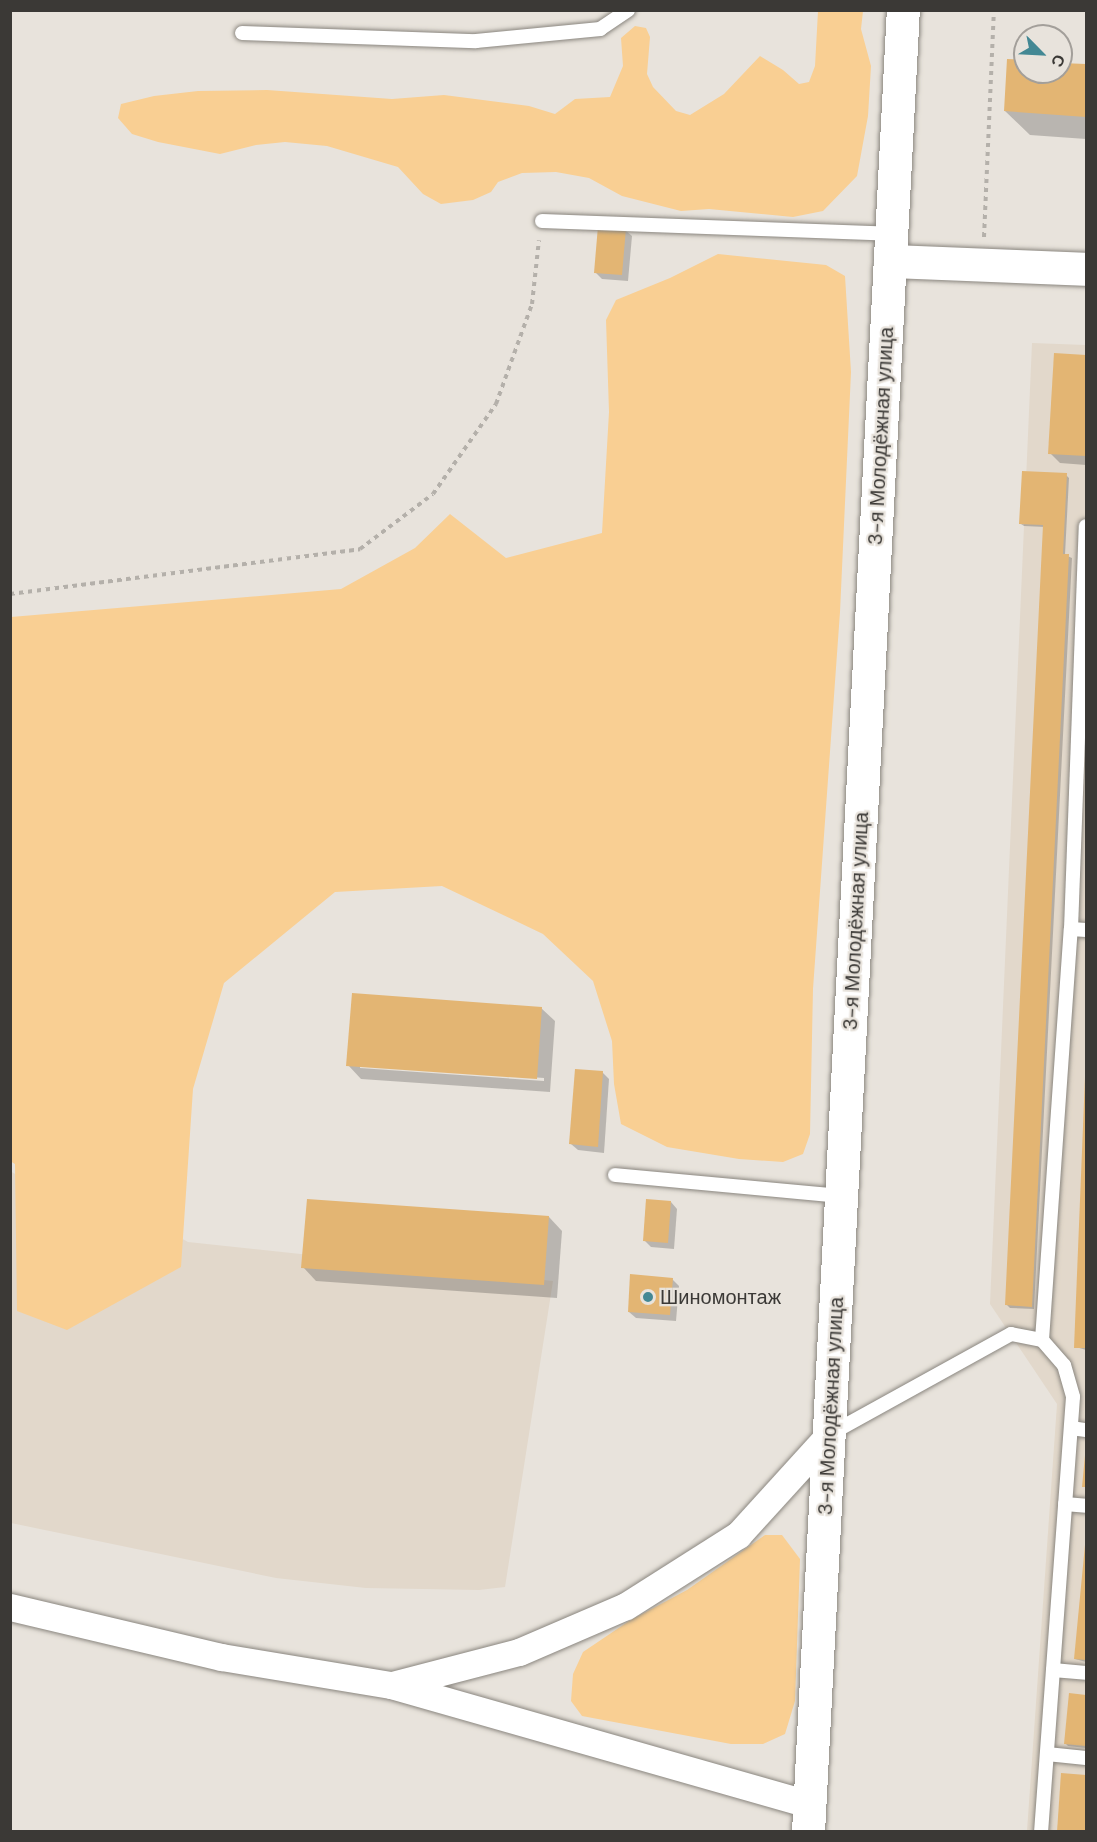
<!DOCTYPE html>
<html>
<head>
<meta charset="utf-8">
<style>
	body { margin:0 }
	#map { position:relative; width:1097px; height:1842px; overflow:hidden; background:#e8e3dc; font-family:"DM Sans",sans-serif }
	div>[style] { position:absolute }
	.built>* { inset:0; background:#e2d8cb }
	.green>* { inset:0; background:#f9cf93 }
	.shadow>* { inset:0; background:#0003 }
	.building>* { inset:0; background:#e3b573 }
	.path>* { height:4px; margin-top:-2px; transform-origin:0; background:repeating-linear-gradient(90deg,#b4b0aa 0 4.5px,transparent 0 9px) }
	.roads { filter:drop-shadow(0 0 2px #8a867f) drop-shadow(0 0 2px #8a867f) }
	.lane>* { height:14px; margin:-7px; padding:0 7px; transform-origin:7px; border-radius:7px; background:#fff }
	.street>* { height:27px; margin:-13.5px; padding:0 13.5px; transform-origin:13.5px; border-radius:13.5px; background:#fff }
	.secondary>* { height:33px; margin:-16.5px; padding:0 16.5px; transform-origin:16.5px; border-radius:16.5px; background:#fff }
	.dots>* { width:16px; height:16px; translate:-50% -50%; box-sizing:border-box; border:3px solid #e8e3dc; border-radius:50% }
	span { translate:-50% -50%; white-space:nowrap; text-align:center; line-height:1.15; -webkit-text-stroke:4.5px #e8e3dc; paint-order:stroke }
	.street-label { font-size:20px; color:#3b3936 }
	.poi-label { font-size:20px; color:#3b3936 }
	.left { translate:0 -50%; text-align:left }
	.frame { position:absolute; inset:0; border:12px solid #3b3936; pointer-events:none }
	.north { position:absolute; left:1013px; top:24px; width:60px; height:60px; box-sizing:border-box; background:#e8e3dc; border:2px solid #a39f9a; border-radius:50%; rotate:114deg; font-size:16px; font-weight:700; line-height:24px; text-align:center; color:#3b3936 }
	.north::after { content:''; display:block; margin:auto; width:21px; height:27px; background:#438894; clip-path:polygon(50% 0,100% 100%,50% 72%,0 100%) }
</style>
</head>
<body>
<div id="map">
	<div class="built">
		<div style="clip-path:polygon(1032px 343px,1086px 345px,1086px 1831px,1027px 1831px,1057px 1404px,990px 1304px)"></div>
		<div style="clip-path:polygon(32px 1156px,188px 1242px,553px 1281px,505px 1587px,479px 1590px,366px 1588px,276px 1578px,11px 1523px,10px 1171px,24px 1179px)"></div>
	</div>
	<div class="green">
		<div style="clip-path:polygon(818px 11px,863px 11px,861px 29px,871px 66px,868px 116px,857px 176px,823px 211px,793px 217px,709px 209px,681px 211px,622px 196px,589px 178px,556px 172px,522px 173px,498px 182px,491px 192px,473px 200px,441px 204px,423px 194px,398px 167px,327px 146px,285px 142px,256px 145px,220px 154px,158px 142px,132px 134px,118px 118px,121px 104px,154px 96px,198px 91px,267px 90px,392px 99px,444px 95px,529px 106px,555px 114px,575px 99px,610px 97px,623px 66px,621px 38px,635px 26px,646px 28px,650px 37px,647px 74px,653px 87px,676px 111px,690px 115px,724px 94px,760px 56px,783px 70px,799px 84px,809px 82px,815px 66px)"></div>
		<div style="clip-path:polygon(718px 254px,826px 265px,845px 276px,851px 372px,840px 612px,813px 989px,810px 1134px,803px 1154px,783px 1162px,739px 1159px,667px 1147px,621px 1124px,614px 1084px,612px 1041px,593px 981px,543px 934px,442px 886px,335px 892px,224px 983px,193px 1089px,181px 1267px,67px 1330px,17px 1311px,15px 1164px,10px 1161px,11px 617px,341px 589px,415px 548px,450px 514px,506px 558px,602px 533px,609px 412px,606px 320px,616px 300px,670px 278px)"></div>
		<div style="clip-path:polygon(765px 1535px,782px 1535px,800px 1559px,795px 1701px,785px 1734px,763px 1744px,731px 1744px,582px 1716px,571px 1701px,573px 1674px,583px 1652px,629px 1621px,687px 1590px)"></div>
	</div>
	<div class="shadow">
		<div style="clip-path:polygon(1025px 62px,1025px 72px,1061px 72px,1061px 64px,1086px 66px,1086px 139px,1030px 135px,1005px 111px)"></div>
		<div style="clip-path:polygon(625px 230px,632px 236px,628px 281px,602px 279px,596px 273px)"></div>
		<div style="clip-path:polygon(1055px 355px,1086px 357px,1086px 465px,1060px 463px,1050px 453px)"></div>
		<div style="clip-path:polygon(1066px 475px,1069px 478px,1065px 555px,1072px 558px,1034px 1309px,1010px 1308px,1007px 1305px,1045px 527px,1024px 526px,1021px 524px)"></div>
		<div style="clip-path:polygon(evenodd,541px 1008px,555px 1021px,550px 1092px,361px 1079px,348px 1065px,541px 1008px,360px 1065px,544px 1078px,544px 1081px,360px 1068px,360px 1065px)"></div>
		<div style="clip-path:polygon(1086px 1066px,1086px 1350px,1076px 1347px)"></div>
		<div style="clip-path:polygon(602px 1072px,609px 1079px,604px 1153px,578px 1150px,571px 1144px)"></div>
		<div style="clip-path:polygon(671px 1202px,677px 1209px,674px 1249px,651px 1247px,645px 1241px)"></div>
		<div style="clip-path:polygon(549px 1217px,562px 1231px,557px 1298px,316px 1281px,303px 1267px)"></div>
		<div style="clip-path:polygon(672px 1279px,679px 1286px,676px 1321px,636px 1318px,629px 1312px)"></div>
		<div style="clip-path:polygon(1086px 1544px,1086px 1662px,1075px 1659px)"></div>
		<div style="clip-path:polygon(1070px 1695px,1086px 1697px,1086px 1748px,1068px 1746px,1065px 1743px)"></div>
		<div style="clip-path:polygon(1062px 1775px,1086px 1776px,1086px 1832px,1059px 1832px)"></div>
	</div>
	<div class="building">
		<div style="clip-path:polygon(1007px 59px,1025px 60px,1025px 72px,1061px 72px,1061px 63px,1086px 64px,1086px 117px,1004px 111px)"></div>
		<div style="clip-path:polygon(598px 226px,626px 228px,622px 275px,594px 273px)"></div>
		<div style="clip-path:polygon(1054px 353px,1086px 355px,1086px 456px,1048px 454px)"></div>
		<div style="clip-path:polygon(1022px 471px,1067px 473px,1063px 554px,1069px 554px,1032px 1307px,1005px 1305px,1043px 525px,1019px 524px)"></div>
		<div style="clip-path:polygon(352px 993px,542px 1007px,537px 1079px,346px 1066px)"></div>
		<div style="clip-path:polygon(575px 1069px,603px 1071px,598px 1147px,569px 1144px)"></div>
		<div style="clip-path:polygon(1085px 1077px,1086px 1077px,1086px 1348px,1074px 1348px)"></div>
		<div style="clip-path:polygon(307px 1199px,549px 1216px,544px 1285px,301px 1268px)"></div>
		<div style="clip-path:polygon(646px 1199px,671px 1201px,668px 1243px,643px 1241px)"></div>
		<div style="clip-path:polygon(630px 1274px,673px 1278px,670px 1315px,628px 1312px)"></div>
		<div style="clip-path:polygon(1085px 1455px,1086px 1455px,1086px 1487px,1082px 1487px)"></div>
		<div style="clip-path:polygon(1085px 1545px,1086px 1545px,1086px 1660px,1074px 1659px)"></div>
		<div style="clip-path:polygon(1069px 1693px,1086px 1695px,1086px 1746px,1064px 1744px)"></div>
		<div style="clip-path:polygon(1061px 1773px,1086px 1775px,1086px 1832px,1057px 1832px)"></div>
	</div>
	<div class="path">
		<div style="left:984px;top:237px;width:227px;rotate:-87.5deg"></div>
		<div style="left:10px;top:594px;width:353px;rotate:-7.3deg"></div>
		<div style="left:360px;top:549px;width:91px;rotate:-37deg"></div>
		<div style="left:433px;top:494px;width:110px;rotate:-55deg"></div>
		<div style="left:496px;top:404px;width:106px;rotate:-70.2deg"></div>
		<div style="left:532px;top:304px;width:64px;rotate:-83.8deg"></div>
	</div>
	<div class="roads">
		<div class="lane">
			<div style="left:242px;top:33px;width:234px;rotate:2deg"></div>
			<div style="left:476px;top:41px;width:125px;rotate:-5.5deg"></div>
			<div style="left:600px;top:29px;width:34px;rotate:-34deg"></div>
			<div style="left:542px;top:221px;width:349px;rotate:2.1deg"></div>
			<div style="left:1071px;top:929px;width:15px;rotate:4deg"></div>
			<div style="left:615px;top:1175px;width:228px;rotate:5.3deg"></div>
			<div style="left:1042px;top:1340px;width:412px;rotate:-86deg"></div>
			<div style="left:1071px;top:929px;width:403px;rotate:-87.9deg"></div>
			<div style="left:1071px;top:1428px;width:15px;rotate:8deg"></div>
			<div style="left:830px;top:1434px;width:207px;rotate:-28.9deg"></div>
			<div style="left:1011px;top:1334px;width:32px;rotate:11deg"></div>
			<div style="left:1042px;top:1340px;width:33px;rotate:49deg"></div>
			<div style="left:1064px;top:1365px;width:33px;rotate:74deg"></div>
			<div style="left:1073px;top:1397px;width:436px;rotate:94.2deg"></div>
			<div style="left:1065px;top:1504px;width:21px;rotate:5deg"></div>
			<div style="left:1053px;top:1670px;width:33px;rotate:5deg"></div>
			<div style="left:1047px;top:1754px;width:39px;rotate:6deg"></div>
		</div>
		<div class="street">
			<div style="left:10px;top:1607px;width:217px;rotate:13.3deg"></div>
			<div style="left:221px;top:1657px;width:172px;rotate:9.4deg"></div>
			<div style="left:391px;top:1685px;width:436px;rotate:15.9deg"></div>
			<div style="left:392px;top:1685px;width:131px;rotate:-14.6deg"></div>
			<div style="left:519px;top:1652px;width:116px;rotate:-23.3deg"></div>
			<div style="left:626px;top:1606px;width:133px;rotate:-32.4deg"></div>
			<div style="left:738px;top:1535px;width:137px;rotate:-47.7deg"></div>
		</div>
		<div class="secondary">
			<div style="left:890px;top:261px;width:196px;rotate:2.3deg"></div>
			<div style="left:808px;top:1832px;width:1824px;rotate:-87.02deg"></div>
		</div>
	</div>
	<div class="dots">
		<div style="left:648px;top:1297px;background:#438894"></div>
	</div>
	<div class="street-label">
		<span style="left:881px;top:436px;rotate:-87deg">3-я Молодёжная улица</span>
		<span style="left:856px;top:921px;rotate:-87deg">3-я Молодёжная улица</span>
		<span style="left:831px;top:1406px;rotate:-87deg">3-я Молодёжная улица</span>
	</div>
	<div class="poi-label">
		<span class="left" style="left:660px;top:1297px">Шиномонтаж</span>
	</div>
	<div class="frame"></div>
	<div class="north">С</div>
</div>
</body>
</html>
